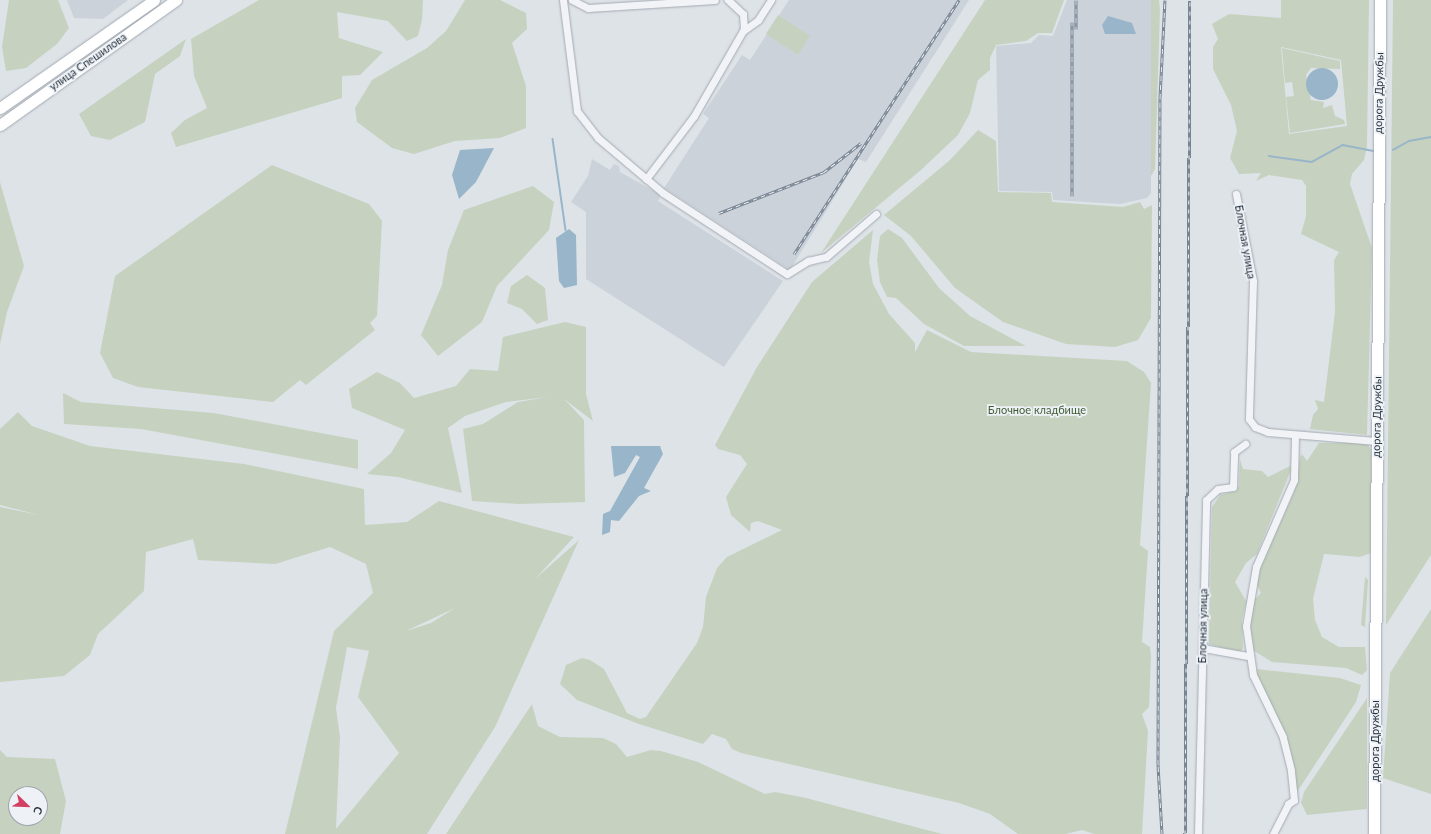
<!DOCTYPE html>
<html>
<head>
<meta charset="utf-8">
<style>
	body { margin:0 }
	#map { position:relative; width:1431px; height:834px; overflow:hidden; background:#dee3e8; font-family:Lato,sans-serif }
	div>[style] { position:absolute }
	.built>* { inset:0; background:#ccd2da }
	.green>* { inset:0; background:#c6d2bf }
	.water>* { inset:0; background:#98b5ca }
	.round { border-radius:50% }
	.stream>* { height:1.5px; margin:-0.75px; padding:0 0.75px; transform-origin:0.75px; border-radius:0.75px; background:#98b5ca }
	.roads { filter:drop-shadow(0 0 1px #a3aab2) drop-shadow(0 0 1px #a3aab2) }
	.minor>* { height:7px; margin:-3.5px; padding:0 3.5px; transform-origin:3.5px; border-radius:3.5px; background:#f1f3f6 }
	.primary>* { height:11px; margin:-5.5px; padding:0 5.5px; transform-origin:5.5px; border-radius:5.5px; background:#fff }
	.rail>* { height:3px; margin-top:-1.5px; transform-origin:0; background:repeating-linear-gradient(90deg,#eef2f6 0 4.5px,#778492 0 9px); box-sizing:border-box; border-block:1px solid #778492 }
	span { translate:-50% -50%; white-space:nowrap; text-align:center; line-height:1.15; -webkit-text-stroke:3.5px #eef2f6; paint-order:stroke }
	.street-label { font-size:11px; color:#27323f }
	.park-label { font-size:11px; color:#3f5c34 }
	.north { position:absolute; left:8px; top:786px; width:40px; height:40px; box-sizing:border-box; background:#eef2f6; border:1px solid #9ea5ad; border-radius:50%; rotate:113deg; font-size:11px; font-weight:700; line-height:16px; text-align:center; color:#27323f }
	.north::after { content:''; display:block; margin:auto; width:14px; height:18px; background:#d23f63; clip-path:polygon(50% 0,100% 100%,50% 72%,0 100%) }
</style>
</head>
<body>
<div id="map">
	<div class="built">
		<div style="clip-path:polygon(67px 0,128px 0,103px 19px,74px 18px)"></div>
		<div style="clip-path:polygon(789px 0,969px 0,866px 162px,858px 159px,790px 270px,664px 188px,709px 118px,703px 114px,742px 55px,750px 60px)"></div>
		<div style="clip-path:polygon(1067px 0,1151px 0,1151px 193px,1147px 198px,1120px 204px,1053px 200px,1052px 192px,999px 191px,996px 46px,1031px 43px,1039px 35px,1053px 36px)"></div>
		<div style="clip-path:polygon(592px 159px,610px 170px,614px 164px,619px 166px,620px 172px,661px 195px,658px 201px,783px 281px,724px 367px,586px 279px,586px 212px,571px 202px,588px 176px)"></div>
	</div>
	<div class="green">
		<div style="clip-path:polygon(9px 0,58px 0,69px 28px,57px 44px,26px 68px,6px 71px,2px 47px)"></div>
		<div style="clip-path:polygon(259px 0,423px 0,422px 20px,418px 36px,407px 41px,388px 21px,337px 12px,339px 38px,383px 52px,360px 75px,342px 76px,342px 98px,176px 147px,171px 133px,185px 120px,207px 108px,194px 76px,191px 39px)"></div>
		<div style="clip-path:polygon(465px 0,500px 0,526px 13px,527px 29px,512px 43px,526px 86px,526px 128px,500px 138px,455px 141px,414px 154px,392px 148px,357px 122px,355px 108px,372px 80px,427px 48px,446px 31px)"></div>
		<div style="clip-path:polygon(985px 0,1064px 0,1052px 33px,1038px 33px,1026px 41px,996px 45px,990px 58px,990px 70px,978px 80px,970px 113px,958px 135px,921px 170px,821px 253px)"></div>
		<div style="clip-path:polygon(1151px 0,1159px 0,1160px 10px,1155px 169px,1151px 176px)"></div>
		<div style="clip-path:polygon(evenodd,1281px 0,1369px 0,1367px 146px,1364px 160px,1352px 174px,1350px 184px,1372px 248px,1367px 435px,1310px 429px,1313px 415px,1318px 409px,1315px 400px,1324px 402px,1335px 312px,1334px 260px,1339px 252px,1301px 234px,1306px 216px,1306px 186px,1302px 180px,1269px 175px,1256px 181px,1261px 173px,1239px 174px,1230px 158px,1237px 131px,1231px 105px,1213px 69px,1213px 47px,1218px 39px,1212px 24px,1229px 14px,1281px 18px,1281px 0,1281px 47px,1341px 60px,1347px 126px,1289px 134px,1281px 47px)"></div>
		<div style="clip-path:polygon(1393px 0,1431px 0,1431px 555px,1386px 625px)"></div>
		<div style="clip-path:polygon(778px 15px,810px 36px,798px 55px,766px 34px)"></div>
		<div style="clip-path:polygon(186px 39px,180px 56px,155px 74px,145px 122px,110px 140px,91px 136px,79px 114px)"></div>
		<div style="clip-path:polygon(1282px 48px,1340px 61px,1340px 69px,1311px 68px,1306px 75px,1311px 100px,1324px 102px,1323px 108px,1332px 105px,1335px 116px,1344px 120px,1345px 124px,1290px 133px,1286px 97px,1294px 96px,1292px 82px,1285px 83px)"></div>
		<div style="clip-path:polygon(978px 130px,996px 141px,998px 192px,1051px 193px,1052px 202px,1123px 207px,1140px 202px,1144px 209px,1152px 205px,1151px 318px,1138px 340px,1115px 347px,1066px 344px,1003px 322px,955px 288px,911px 236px,884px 215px,950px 160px)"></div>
		<div style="clip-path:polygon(272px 165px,369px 204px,382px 221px,377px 316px,370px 323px,375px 330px,306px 385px,300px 380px,273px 402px,138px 387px,113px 378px,100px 353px,115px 276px)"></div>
		<div style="clip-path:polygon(0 182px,24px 266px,7px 312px,0 344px)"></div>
		<div style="clip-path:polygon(533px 186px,554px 202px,549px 230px,497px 286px,482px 322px,438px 356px,421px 335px,442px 285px,448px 250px,464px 210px)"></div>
		<div style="clip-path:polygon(888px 229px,902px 238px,939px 288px,970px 316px,1026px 346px,964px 346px,924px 324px,896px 298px,887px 297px,880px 282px,877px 260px,880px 236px)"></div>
		<div style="clip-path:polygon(873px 230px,869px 262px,873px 284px,889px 314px,915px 343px,915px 352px,927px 330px,971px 352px,1127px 361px,1144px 372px,1151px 383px,1140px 545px,1148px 551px,1142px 642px,1150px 647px,1151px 656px,1149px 707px,1142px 714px,1148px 731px,1142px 834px,1094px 834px,1082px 830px,1066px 834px,1018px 834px,990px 814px,959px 803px,741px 753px,732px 749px,726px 739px,712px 734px,703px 744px,639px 724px,577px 700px,560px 684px,566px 665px,582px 658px,590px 660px,604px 669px,627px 713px,640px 719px,646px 717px,697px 643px,703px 627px,706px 597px,717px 568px,727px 557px,782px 530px,758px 521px,751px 523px,750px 532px,731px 515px,726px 497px,747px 464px,740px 455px,718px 449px,715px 445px,757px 367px,812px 282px)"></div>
		<div style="clip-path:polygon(527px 275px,545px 288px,548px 320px,537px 324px,522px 309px,507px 303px,511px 286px)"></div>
		<div style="clip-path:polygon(565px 322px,586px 327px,586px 394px,593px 421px,564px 399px,584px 420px,585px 502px,519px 504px,472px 501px,463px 429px,483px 424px,518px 402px,548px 397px,506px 402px,465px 416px,448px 428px,462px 493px,398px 477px,367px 474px,391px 453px,405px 430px,352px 408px,349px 389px,377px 372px,400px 383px,414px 398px,456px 386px,470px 369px,498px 371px,503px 337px)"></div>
		<div style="clip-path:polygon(63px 393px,81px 402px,214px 413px,358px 440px,358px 469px,141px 429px,64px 424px)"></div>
		<div style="clip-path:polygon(evenodd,18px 412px,32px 426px,90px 446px,244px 464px,364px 489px,365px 525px,407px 522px,439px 501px,574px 537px,535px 579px,579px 540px,495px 727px,427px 834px,285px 834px,334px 631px,373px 593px,366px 564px,330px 547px,275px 564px,198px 560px,193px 539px,146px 552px,144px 591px,98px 634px,90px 655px,64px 676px,0 682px,0 507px,39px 515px,0 505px,0 429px,18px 412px,455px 608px,431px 623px,406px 631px,455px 608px,18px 412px,347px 647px,369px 651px,358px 697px,399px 753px,336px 829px,340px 737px,336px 708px,347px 647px)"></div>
		<div style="clip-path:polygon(1319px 443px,1367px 443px,1371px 450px,1371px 553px,1360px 557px,1324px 554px,1313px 599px,1315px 620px,1322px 637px,1339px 647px,1365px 647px,1367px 670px,1362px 675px,1346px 668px,1272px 662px,1251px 649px,1250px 616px,1255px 599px,1261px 593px,1256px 583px,1257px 574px,1294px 493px,1300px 458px,1302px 454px,1307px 461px)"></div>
		<div style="clip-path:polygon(1240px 460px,1243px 469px,1262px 471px,1268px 477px,1290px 466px,1291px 470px,1257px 554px,1246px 563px,1235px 582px,1246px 601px,1242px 620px,1243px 648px,1240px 653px,1209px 644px,1212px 507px,1220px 495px,1235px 491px,1239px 486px)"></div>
		<div style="clip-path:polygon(1365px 577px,1368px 580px,1365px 627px,1361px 625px)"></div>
		<div style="clip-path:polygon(1431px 609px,1431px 794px,1383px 778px,1390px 673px)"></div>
		<div style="clip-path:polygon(1256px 669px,1340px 678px,1361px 685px,1356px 702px,1297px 792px,1290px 750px,1254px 673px)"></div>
		<div style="clip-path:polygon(1367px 698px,1367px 809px,1307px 815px,1301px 803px,1304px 792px)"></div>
		<div style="clip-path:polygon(532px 704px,538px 726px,560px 737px,603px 738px,616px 744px,627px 757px,651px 750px,661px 751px,698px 762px,765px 794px,775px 792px,806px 798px,942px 834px,446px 834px)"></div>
		<div style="clip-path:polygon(evenodd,0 750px,7px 757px,55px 759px,66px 801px,60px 834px,0 834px,0 750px,16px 794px,40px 794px,40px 818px,16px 818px,16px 794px)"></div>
	</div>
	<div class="water">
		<div style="clip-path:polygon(1108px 16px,1132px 23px,1136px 34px,1105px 34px,1102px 25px)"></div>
		<div class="round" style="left:1306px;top:68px;width:32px;height:32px"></div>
		<div style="clip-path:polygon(494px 148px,476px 182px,459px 199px,452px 175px,460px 150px)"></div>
		<div style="clip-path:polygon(569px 229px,576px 235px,577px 285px,564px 288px,559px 281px,556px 238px)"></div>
		<div style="clip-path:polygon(611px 446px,660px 446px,663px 454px,644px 488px,651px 491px,639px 496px,619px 521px,611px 520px,610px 532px,602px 535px,603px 514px,610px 511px,640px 457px,636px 455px,625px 473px,614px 477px)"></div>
	</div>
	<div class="stream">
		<div style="left:553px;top:139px;width:92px;rotate:81.9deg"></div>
		<div style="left:1393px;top:150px;width:18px;rotate:-29deg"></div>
		<div style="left:1409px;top:141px;width:22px;rotate:-10deg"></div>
		<div style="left:1269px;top:156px;width:43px;rotate:7.9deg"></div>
		<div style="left:1312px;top:162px;width:35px;rotate:-29deg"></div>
		<div style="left:1343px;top:145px;width:32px;rotate:11deg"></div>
	</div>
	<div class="roads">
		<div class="minor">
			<div style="left:563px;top:0;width:112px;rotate:82.8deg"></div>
			<div style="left:577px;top:111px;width:34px;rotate:52deg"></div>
			<div style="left:598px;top:138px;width:85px;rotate:40.2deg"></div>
			<div style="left:663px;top:193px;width:148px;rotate:33.2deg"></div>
			<div style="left:787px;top:274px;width:25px;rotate:-32deg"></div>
			<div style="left:808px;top:261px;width:18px;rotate:-13deg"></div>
			<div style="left:826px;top:257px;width:66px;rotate:-40.7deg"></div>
			<div style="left:572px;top:0;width:18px;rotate:27deg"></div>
			<div style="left:588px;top:8px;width:127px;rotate:-3.6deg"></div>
			<div style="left:743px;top:31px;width:19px;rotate:-36deg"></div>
			<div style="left:758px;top:20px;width:24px;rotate:-57deg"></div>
			<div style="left:646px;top:179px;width:79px;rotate:-52.7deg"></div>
			<div style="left:694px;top:116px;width:100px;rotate:-60.1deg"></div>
			<div style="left:744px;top:29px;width:15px;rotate:-94deg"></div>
			<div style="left:743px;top:14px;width:21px;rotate:-137deg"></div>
			<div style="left:1236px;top:194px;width:89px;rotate:78.9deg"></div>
			<div style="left:1253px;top:281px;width:138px;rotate:91.7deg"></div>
			<div style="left:1249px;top:419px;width:10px;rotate:53deg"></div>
			<div style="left:1255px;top:427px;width:14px;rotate:21deg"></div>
			<div style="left:1268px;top:432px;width:108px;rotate:4.8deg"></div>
			<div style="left:1203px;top:648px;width:46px;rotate:10.1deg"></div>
			<div style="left:1198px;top:834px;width:334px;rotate:-88.6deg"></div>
			<div style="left:1206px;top:500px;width:16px;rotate:-43deg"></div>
			<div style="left:1218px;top:489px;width:15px;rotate:-8deg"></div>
			<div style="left:1233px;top:487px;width:35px;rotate:-88deg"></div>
			<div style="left:1234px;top:452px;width:14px;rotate:-36deg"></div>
			<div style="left:1273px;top:834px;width:34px;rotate:-63deg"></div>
			<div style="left:1288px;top:804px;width:7px;rotate:-34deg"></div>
			<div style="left:1294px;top:800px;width:30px;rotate:-96deg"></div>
			<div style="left:1291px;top:770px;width:34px;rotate:-104deg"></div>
			<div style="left:1283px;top:737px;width:69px;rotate:-115.8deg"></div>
			<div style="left:1253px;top:675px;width:49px;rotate:-98.1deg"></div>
			<div style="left:1246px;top:626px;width:60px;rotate:-80.4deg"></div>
			<div style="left:1256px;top:567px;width:95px;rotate:-66.4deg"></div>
			<div style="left:1294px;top:480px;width:43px;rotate:-88.7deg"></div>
		</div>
		<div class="primary">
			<div style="left:0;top:108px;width:188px;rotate:-35deg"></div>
			<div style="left:0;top:125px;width:216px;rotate:-35.4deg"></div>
			<div style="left:1374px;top:834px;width:834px;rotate:-89.59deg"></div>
		</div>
	</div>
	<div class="rail">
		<div style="left:1076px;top:0;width:29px;rotate:90deg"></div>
		<div style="left:1072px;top:196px;width:174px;rotate:-90deg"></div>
		<div style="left:719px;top:213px;width:113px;rotate:-21.3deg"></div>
		<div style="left:824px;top:172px;width:47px;rotate:-38.1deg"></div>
		<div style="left:794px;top:254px;width:303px;rotate:-57deg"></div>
		<div style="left:1162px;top:834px;width:70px;rotate:-93.3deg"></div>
		<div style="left:1158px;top:764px;width:666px;rotate:-89.83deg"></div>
		<div style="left:1160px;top:98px;width:98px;rotate:-87.1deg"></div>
		<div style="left:1185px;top:834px;width:834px;rotate:-89.66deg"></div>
	</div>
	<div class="street-label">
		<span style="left:88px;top:62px;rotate:-35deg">улица Спешилова</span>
		<span style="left:1379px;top:93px;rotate:-89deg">дорога Дружбы</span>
		<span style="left:1245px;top:242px;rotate:80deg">Блочная улица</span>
		<span style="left:1377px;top:417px;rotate:-89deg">дорога Дружбы</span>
		<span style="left:1203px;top:626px;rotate:-89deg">Блочная улица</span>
		<span style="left:1375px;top:741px;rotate:-90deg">дорога Дружбы</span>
	</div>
	<div class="park-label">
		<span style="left:1037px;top:410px">Блочное кладбище</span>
	</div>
	<div class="north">С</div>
</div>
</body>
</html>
